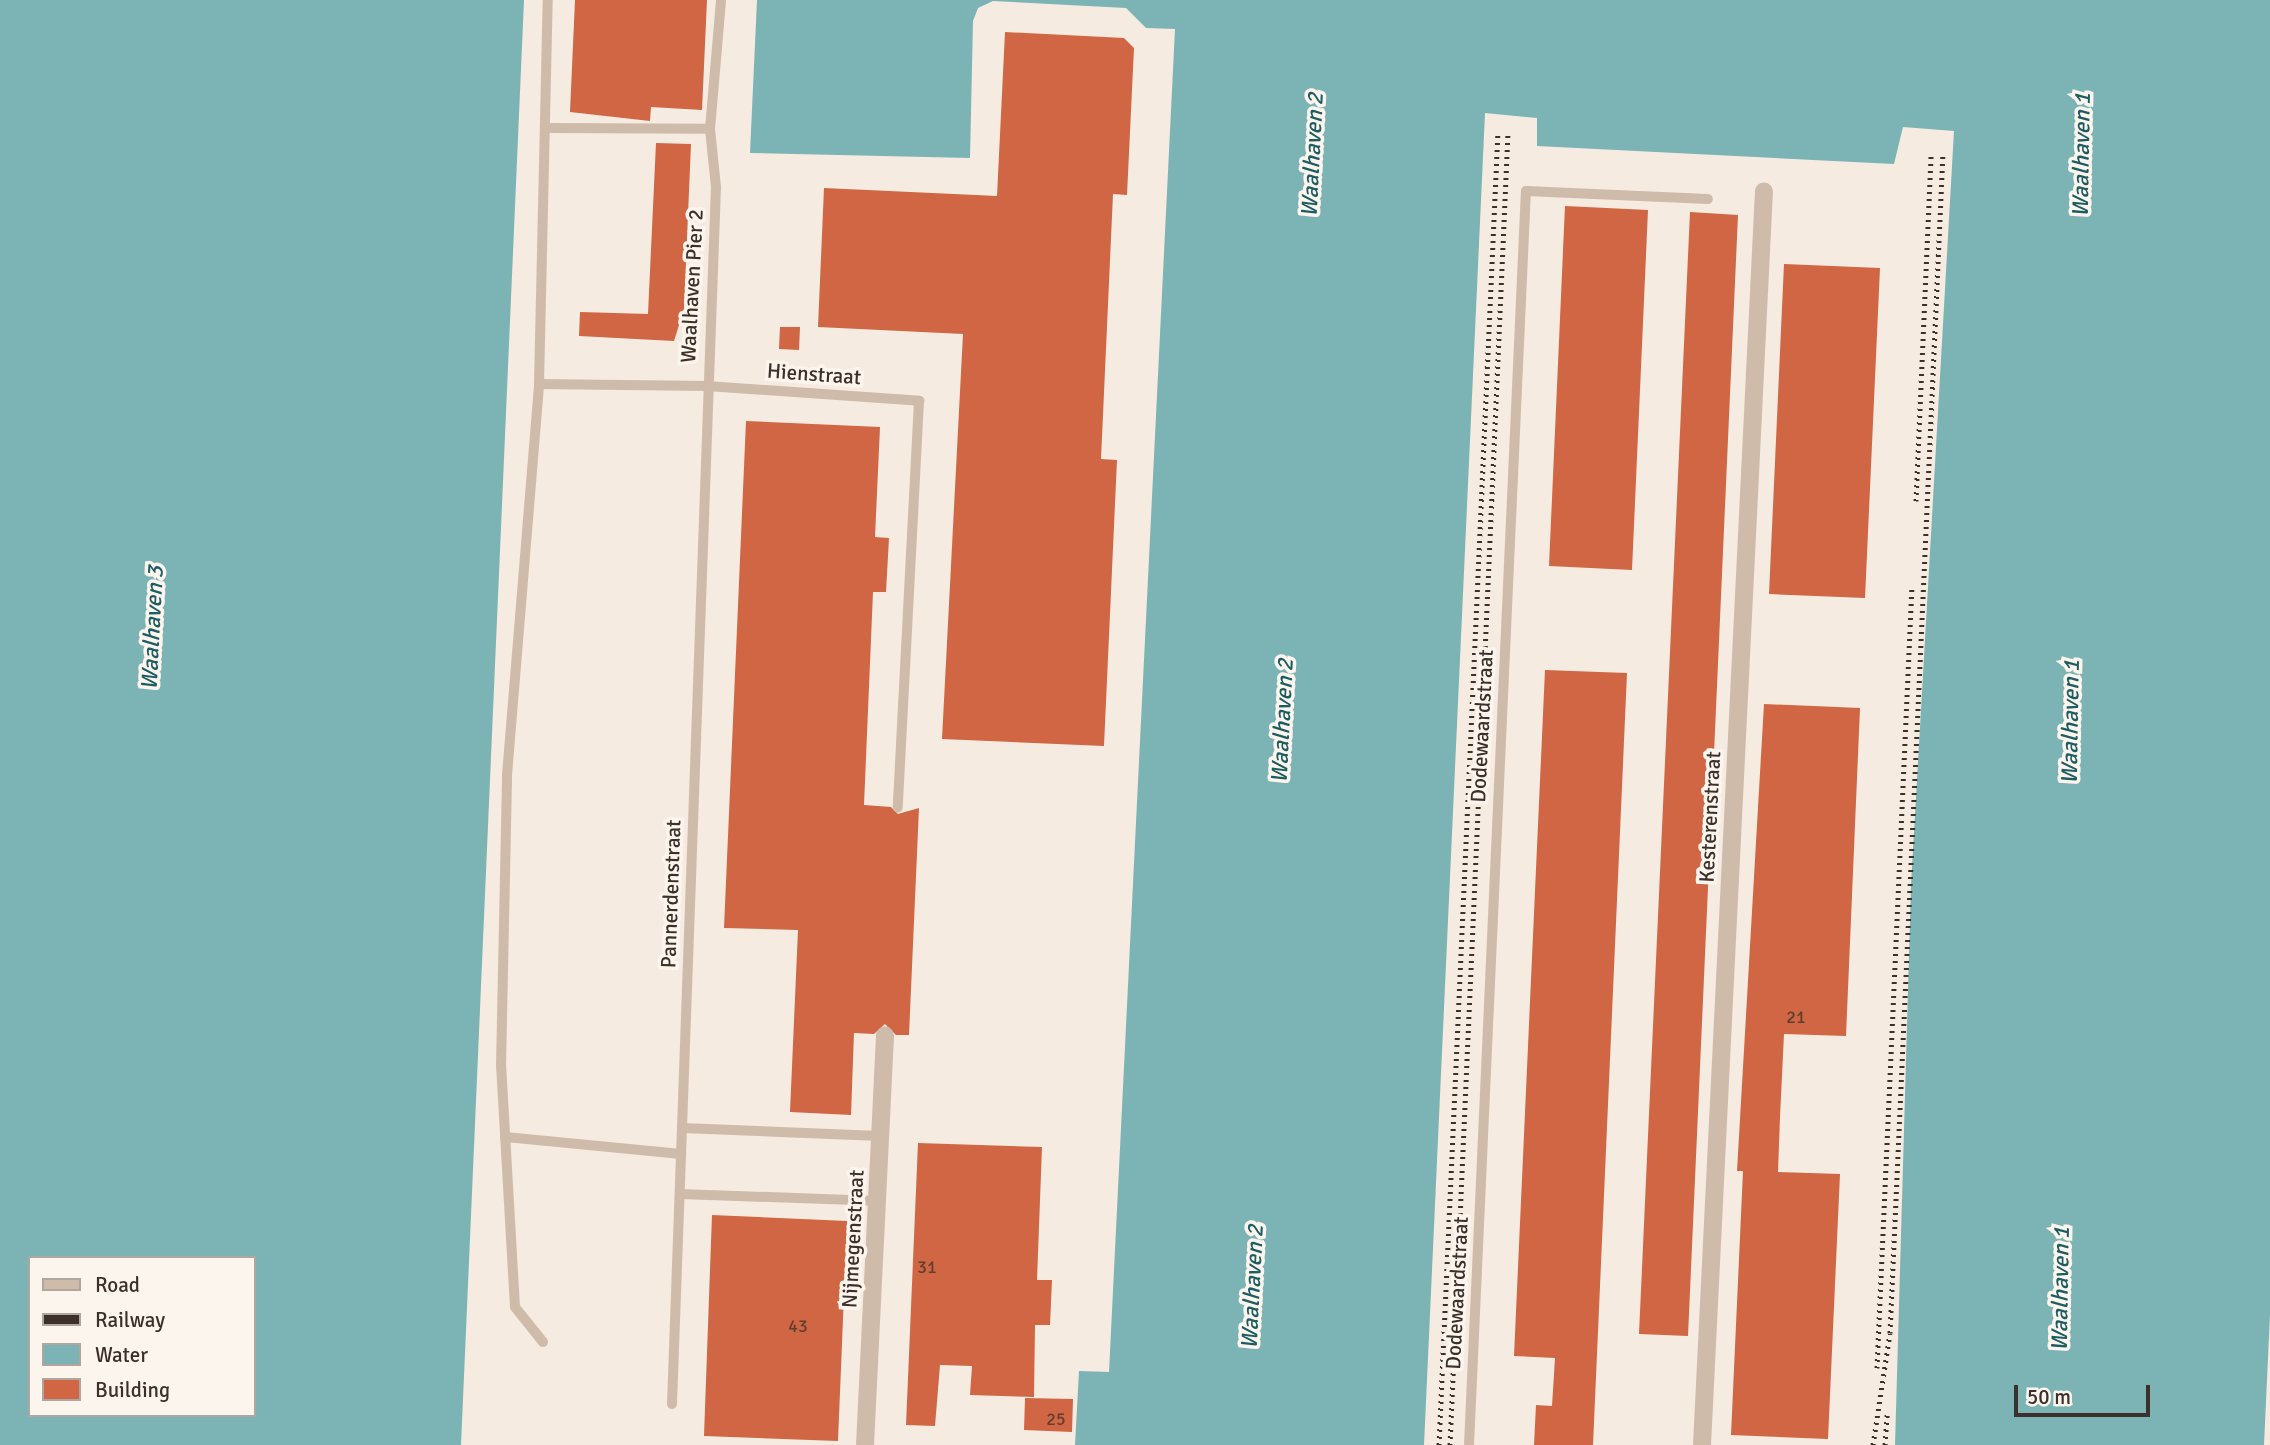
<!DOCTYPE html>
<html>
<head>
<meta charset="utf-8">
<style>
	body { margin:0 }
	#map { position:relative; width:2270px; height:1445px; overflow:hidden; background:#f5ebe0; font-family:Signika,sans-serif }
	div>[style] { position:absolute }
	.water>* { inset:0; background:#7cb3b5 }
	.building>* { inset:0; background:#d06643 }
	.service>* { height:10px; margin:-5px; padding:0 5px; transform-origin:5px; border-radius:5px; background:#cfbbaa }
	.minor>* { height:18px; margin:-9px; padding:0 9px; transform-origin:9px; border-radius:9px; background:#cfbbaa }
	.rail>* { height:5px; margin-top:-2.5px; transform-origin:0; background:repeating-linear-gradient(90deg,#3c302a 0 2px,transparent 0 7px) }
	span { translate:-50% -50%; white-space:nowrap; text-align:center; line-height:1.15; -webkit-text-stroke:7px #fcf5ed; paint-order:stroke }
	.number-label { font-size:18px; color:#613e30 }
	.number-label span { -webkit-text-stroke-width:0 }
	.street-label { font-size:21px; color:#3c302a }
	.water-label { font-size:23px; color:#1b5d62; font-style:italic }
	.legend { position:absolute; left:28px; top:1256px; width:228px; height:161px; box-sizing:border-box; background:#fcf5ed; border:2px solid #afa69f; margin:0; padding:9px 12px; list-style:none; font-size:21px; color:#3c302a }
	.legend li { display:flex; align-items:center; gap:14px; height:35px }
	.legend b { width:35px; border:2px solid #afa69f }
	.scale { position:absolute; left:2014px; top:1385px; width:136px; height:32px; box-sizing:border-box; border:4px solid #3c302a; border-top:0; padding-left:9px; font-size:21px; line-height:24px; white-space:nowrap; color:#3c302a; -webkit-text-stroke:5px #fcf5ed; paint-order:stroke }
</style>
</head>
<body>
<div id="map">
	<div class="water">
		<div style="clip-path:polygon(evenodd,0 0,524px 0,461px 1445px,0 1445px,0 0,30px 1258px,254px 1258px,254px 1415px,30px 1415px,30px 1258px)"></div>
		<div style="clip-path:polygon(757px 0,2270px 0,2270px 1314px,2264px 1445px,1895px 1445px,1911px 885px,1954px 131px,1903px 127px,1894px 164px,1537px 146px,1537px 118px,1485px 113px,1424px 1445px,1075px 1445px,1079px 1371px,1109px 1372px,1175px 29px,1146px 28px,1126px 8px,993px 1px,978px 8px,973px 21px,970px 158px,750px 153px)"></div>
	</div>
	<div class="building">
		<div style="clip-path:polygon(575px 0,707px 0,702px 110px,651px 107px,650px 121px,570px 112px)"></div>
		<div style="clip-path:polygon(1005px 32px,1124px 38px,1134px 48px,1127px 195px,1113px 194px,1101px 459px,1117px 460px,1104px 746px,942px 739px,963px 334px,818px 327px,824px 188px,997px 196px)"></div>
		<div style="clip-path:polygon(656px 143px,691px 144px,684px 309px,674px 341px,579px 336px,580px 312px,648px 314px)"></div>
		<div style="clip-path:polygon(1565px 206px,1648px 210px,1632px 570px,1549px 566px)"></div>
		<div style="clip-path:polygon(1690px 212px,1738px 215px,1688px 1336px,1639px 1334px)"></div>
		<div style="clip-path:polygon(1784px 264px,1880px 268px,1865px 598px,1769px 594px)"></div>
		<div style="clip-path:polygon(780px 327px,800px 327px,799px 350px,779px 349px)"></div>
		<div style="clip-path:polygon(746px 421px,880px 427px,875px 537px,889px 538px,886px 592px,873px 592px,864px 805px,891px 807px,898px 814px,919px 808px,909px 1035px,896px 1035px,885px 1024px,874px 1034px,854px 1033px,851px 1115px,790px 1112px,798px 930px,724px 928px)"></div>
		<div style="clip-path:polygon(1545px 670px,1627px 673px,1593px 1445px,1534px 1445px,1536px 1405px,1552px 1406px,1555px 1358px,1514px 1356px)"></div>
		<div style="clip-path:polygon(1764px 704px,1860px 708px,1846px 1036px,1784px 1034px,1780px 1117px,1778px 1172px,1840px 1174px,1828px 1439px,1731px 1435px,1743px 1171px,1737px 1171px)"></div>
		<div style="clip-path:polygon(918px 1143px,1042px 1147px,1037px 1280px,1052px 1280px,1050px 1325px,1035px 1325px,1034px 1397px,970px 1395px,972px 1366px,940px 1365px,935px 1426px,906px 1425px)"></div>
		<div style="clip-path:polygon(712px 1215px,847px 1221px,838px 1441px,704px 1436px)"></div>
		<div style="clip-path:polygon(1025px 1398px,1073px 1399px,1072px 1432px,1024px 1430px)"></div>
	</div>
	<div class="service">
		<div style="left:546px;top:128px;width:164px;rotate:0.3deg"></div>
		<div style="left:539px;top:384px;width:168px;rotate:0.7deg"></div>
		<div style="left:707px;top:386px;width:213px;rotate:4deg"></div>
		<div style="left:919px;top:401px;width:407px;rotate:93deg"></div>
		<div style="left:682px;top:1128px;width:198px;rotate:2.3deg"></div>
		<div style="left:505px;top:1137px;width:177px;rotate:5.5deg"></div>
		<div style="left:680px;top:1194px;width:197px;rotate:2deg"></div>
		<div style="left:543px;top:1342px;width:45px;rotate:-128.7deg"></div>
		<div style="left:515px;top:1307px;width:241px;rotate:-93.3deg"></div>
		<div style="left:501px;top:1066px;width:291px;rotate:-88.8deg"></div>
		<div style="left:507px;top:775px;width:392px;rotate:-85.3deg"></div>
		<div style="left:539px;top:384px;width:384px;rotate:-88.7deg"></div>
		<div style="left:672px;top:1404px;width:1218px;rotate:-87.93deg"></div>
		<div style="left:716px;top:187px;width:58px;rotate:-95.9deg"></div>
		<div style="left:710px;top:129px;width:129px;rotate:-85.1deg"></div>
		<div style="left:1469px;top:1445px;width:1255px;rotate:-87.4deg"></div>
		<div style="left:1526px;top:191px;width:182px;rotate:2.5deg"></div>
	</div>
	<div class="minor">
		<div style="left:865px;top:1445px;width:410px;rotate:-87.2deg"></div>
		<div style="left:1702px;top:1445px;width:1255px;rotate:-87.17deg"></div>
	</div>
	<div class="rail">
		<div style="left:1916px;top:501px;width:349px;rotate:-87.5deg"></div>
		<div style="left:1877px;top:1368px;width:784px;rotate:-87.44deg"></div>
		<div style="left:1439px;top:1445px;width:1315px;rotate:-87.43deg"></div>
		<div style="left:1450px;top:1445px;width:1314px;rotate:-87.47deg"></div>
		<div style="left:1873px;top:1445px;width:113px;rotate:-81.4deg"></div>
		<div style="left:1890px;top:1333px;width:1181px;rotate:-87.43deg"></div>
		<div style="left:1885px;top:1445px;width:31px;rotate:-86deg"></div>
	</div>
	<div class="number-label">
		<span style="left:1796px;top:1017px">21</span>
		<span style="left:927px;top:1267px">31</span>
		<span style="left:798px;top:1326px">43</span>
		<span style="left:1056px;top:1419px">25</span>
	</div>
	<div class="street-label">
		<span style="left:692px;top:286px;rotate:-87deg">Waalhaven Pier 2</span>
		<span style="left:814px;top:374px;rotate:4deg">Hienstraat</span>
		<span style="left:1482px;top:726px;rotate:-87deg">Dodewaardstraat</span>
		<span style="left:1710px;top:817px;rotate:-87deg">Kesterenstraat</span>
		<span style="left:671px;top:894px;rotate:-88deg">Pannerdenstraat</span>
		<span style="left:853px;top:1239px;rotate:-87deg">Nijmegenstraat</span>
		<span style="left:1457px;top:1293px;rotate:-87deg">Dodewaardstraat</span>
	</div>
	<div class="water-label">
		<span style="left:1313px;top:155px;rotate:-87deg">Waalhaven 2</span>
		<span style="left:2082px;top:155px;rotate:-89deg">Waalhaven 1</span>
		<span style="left:153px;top:628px;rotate:-87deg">Waalhaven 3</span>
		<span style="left:1283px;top:721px;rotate:-87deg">Waalhaven 2</span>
		<span style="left:2071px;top:722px;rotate:-89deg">Waalhaven 1</span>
		<span style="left:1253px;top:1287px;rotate:-87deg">Waalhaven 2</span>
		<span style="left:2061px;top:1289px;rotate:-89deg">Waalhaven 1</span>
	</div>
	<ul class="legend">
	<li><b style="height:9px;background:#cfbbaa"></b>Road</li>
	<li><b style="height:9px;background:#3c302a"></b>Railway</li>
	<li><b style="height:19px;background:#7cb3b5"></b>Water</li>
	<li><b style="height:19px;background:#d06643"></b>Building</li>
	</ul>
	<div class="scale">50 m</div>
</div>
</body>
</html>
